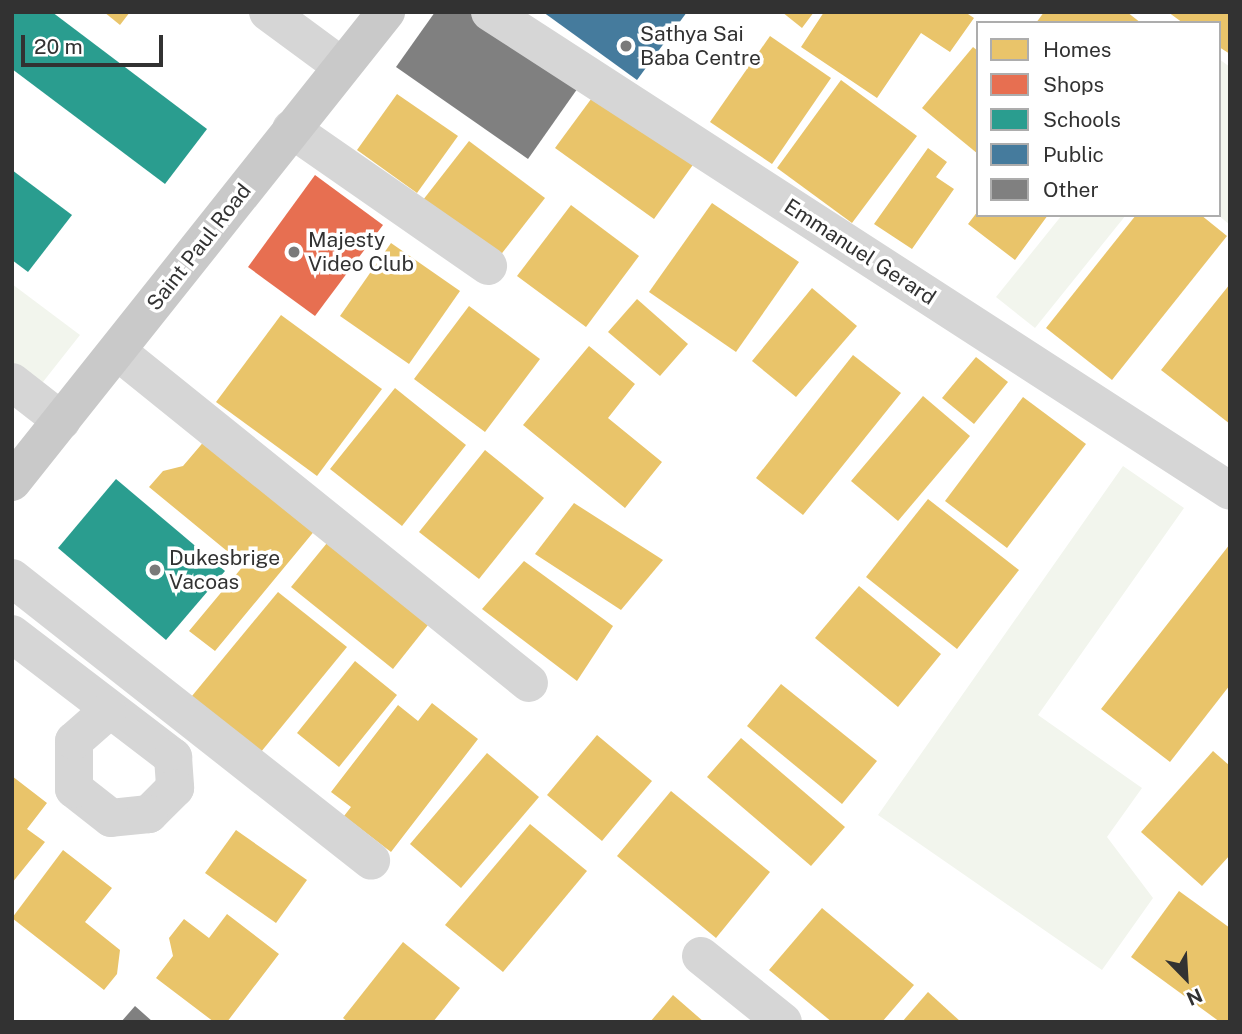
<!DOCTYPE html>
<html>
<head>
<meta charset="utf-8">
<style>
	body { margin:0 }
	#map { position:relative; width:1242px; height:1034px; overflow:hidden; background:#fff; font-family:"Public Sans",sans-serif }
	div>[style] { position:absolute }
	.green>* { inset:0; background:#f2f5ed }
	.homes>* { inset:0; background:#e9c46a }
	.shops>* { inset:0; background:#e76f51 }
	.schools>* { inset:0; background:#2a9d8f }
	.public>* { inset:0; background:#457b9d }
	.building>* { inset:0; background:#808080 }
	.minor>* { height:38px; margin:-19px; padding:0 19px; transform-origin:19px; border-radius:19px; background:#d6d6d6 }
	.major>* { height:38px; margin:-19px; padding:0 19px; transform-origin:19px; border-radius:19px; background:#c9c9c9 }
	.dots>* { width:19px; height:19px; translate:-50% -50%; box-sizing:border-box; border:4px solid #fff; border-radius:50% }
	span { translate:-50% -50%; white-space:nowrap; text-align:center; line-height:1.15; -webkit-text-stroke:7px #fff; paint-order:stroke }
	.poi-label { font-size:21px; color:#323232 }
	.left { translate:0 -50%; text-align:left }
	.street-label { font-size:21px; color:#323232 }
	.frame { position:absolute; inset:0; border:14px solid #323232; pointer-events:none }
	.legend { position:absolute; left:976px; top:21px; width:245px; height:196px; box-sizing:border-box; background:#fff; border:2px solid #adadad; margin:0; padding:9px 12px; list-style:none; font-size:21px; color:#323232 }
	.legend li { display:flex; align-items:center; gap:14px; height:35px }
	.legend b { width:35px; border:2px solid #adadad }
	.north { position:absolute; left:1151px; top:943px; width:70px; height:70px; -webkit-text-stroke:5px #fff; paint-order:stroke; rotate:156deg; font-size:19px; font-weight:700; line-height:28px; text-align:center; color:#323232 }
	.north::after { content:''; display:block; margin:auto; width:24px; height:32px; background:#323232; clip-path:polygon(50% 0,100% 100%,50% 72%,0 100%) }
	.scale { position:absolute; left:21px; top:35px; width:142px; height:32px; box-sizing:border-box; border:4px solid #323232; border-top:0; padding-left:9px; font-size:21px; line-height:24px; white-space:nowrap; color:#323232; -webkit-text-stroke:5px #fff; paint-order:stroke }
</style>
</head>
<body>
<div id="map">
	<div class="green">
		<div style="clip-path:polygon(1219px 59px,1230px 67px,1230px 225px,1218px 215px)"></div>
		<div style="clip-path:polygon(1062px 215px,1126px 215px,1035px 328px,996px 297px)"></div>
		<div style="clip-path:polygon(12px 284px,80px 335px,39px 387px,12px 403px)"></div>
		<div style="clip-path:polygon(1123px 466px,1184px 508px,1038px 715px,1142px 788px,1107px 837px,1153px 898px,1102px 970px,878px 815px)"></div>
	</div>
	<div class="homes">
		<div style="clip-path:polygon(104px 12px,130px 12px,120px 25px)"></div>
		<div style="clip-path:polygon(782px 12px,814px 12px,802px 28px)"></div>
		<div style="clip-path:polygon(824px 12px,965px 12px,974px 18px,950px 52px,921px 33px,877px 98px,801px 47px)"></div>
		<div style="clip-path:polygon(1044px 12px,1127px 12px,1141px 23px,1036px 23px)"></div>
		<div style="clip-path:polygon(1168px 12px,1230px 12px,1230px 54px,1219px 47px,1219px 23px,1183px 23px)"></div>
		<div style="clip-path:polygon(770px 36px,831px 78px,772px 164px,710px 122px)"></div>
		<div style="clip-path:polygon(973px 47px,978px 51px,978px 154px,922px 108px)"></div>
		<div style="clip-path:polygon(841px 80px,917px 136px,852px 223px,777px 168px)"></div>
		<div style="clip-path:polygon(597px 91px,695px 162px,654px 219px,555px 148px)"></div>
		<div style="clip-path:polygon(397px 94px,458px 136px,417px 193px,357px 150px)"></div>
		<div style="clip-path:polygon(469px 141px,545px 198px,499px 257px,423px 200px)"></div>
		<div style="clip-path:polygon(928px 148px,947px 162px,936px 177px,954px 189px,912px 249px,874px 224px)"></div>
		<div style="clip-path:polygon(712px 203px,799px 262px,736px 352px,649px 292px)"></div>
		<div style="clip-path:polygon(571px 205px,639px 256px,586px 327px,517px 276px)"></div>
		<div style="clip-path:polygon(978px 211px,978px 215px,1048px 215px,1015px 260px,968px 224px)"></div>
		<div style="clip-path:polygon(1136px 215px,1201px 215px,1227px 236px,1112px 380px,1046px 328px)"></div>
		<div style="clip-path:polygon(391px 243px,460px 291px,409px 364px,340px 316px)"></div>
		<div style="clip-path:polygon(1230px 284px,1230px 424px,1161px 370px)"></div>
		<div style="clip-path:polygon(812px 288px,857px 326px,796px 397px,752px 361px)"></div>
		<div style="clip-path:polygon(637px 299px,688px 344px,660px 376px,608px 332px)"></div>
		<div style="clip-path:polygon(469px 306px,540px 359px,485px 432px,414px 379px)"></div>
		<div style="clip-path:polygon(281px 315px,382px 389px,317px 476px,216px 402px)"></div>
		<div style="clip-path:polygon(589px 346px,635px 384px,608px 418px,662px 462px,625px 508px,523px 425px)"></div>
		<div style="clip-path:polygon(853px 355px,901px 393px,803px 515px,756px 478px)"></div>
		<div style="clip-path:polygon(976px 357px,1008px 382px,974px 424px,942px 398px)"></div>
		<div style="clip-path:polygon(395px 388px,466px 445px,402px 526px,330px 469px)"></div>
		<div style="clip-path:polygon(923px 396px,970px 436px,898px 521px,851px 481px)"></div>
		<div style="clip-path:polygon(1023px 397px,1086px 444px,1007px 548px,945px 501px)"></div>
		<div style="clip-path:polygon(206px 439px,316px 529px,215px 651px,189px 631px,244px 565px,149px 487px,163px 471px,183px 466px)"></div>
		<div style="clip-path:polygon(485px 450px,544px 498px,479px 579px,419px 532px)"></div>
		<div style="clip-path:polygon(928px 499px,1019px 570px,957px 649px,866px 577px)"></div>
		<div style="clip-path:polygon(574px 503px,663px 560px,621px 610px,535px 554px)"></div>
		<div style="clip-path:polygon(327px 543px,428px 625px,393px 669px,291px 587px)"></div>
		<div style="clip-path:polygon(1230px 544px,1230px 685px,1170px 762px,1101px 709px)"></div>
		<div style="clip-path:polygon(524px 561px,613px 626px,577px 681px,482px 609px)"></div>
		<div style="clip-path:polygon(859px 586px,941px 654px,898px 707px,815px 638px)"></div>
		<div style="clip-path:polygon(278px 592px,347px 647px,256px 758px,187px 702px)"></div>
		<div style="clip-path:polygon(355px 661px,397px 695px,339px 767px,297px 733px)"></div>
		<div style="clip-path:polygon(781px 684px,877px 761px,842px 804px,747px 726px)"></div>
		<div style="clip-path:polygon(432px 703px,478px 739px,391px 852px,344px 816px,351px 807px,331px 792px,398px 705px,418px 721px)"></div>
		<div style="clip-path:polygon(597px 735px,652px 781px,602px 841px,547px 795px)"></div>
		<div style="clip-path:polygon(741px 738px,845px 827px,811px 866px,707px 777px)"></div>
		<div style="clip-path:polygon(1213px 751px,1230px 766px,1230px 855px,1202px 886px,1141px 832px)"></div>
		<div style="clip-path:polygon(487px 753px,539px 797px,461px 888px,410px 844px)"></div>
		<div style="clip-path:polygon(12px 776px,47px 803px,27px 829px,45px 842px,12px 883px)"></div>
		<div style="clip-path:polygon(671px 791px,770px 872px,716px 938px,617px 856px)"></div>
		<div style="clip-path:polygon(530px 824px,587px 871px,503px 972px,445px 925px)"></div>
		<div style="clip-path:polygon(236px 830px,307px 880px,276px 923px,205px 873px)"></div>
		<div style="clip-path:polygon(63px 850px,112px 888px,85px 922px,120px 950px,117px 974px,104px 990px,12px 918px)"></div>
		<div style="clip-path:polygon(1179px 891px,1230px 928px,1230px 1022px,1220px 1022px,1131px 957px)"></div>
		<div style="clip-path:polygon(822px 908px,914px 985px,882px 1022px,832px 1022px,769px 970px)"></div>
		<div style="clip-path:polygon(227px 914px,279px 954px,227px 1022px,214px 1022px,156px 978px,173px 956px,169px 938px,184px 919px,209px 938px)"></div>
		<div style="clip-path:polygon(403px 942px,460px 988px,433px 1022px,348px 1022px,343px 1018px)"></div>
		<div style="clip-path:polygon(928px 992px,961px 1022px,902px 1022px)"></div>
		<div style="clip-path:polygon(673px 995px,704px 1022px,650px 1022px)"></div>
	</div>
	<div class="shops">
		<div style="clip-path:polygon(315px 175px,383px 225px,315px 316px,248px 267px)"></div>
	</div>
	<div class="schools">
		<div style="clip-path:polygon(12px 12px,52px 12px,207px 129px,165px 184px,12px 69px)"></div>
		<div style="clip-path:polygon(12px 170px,72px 215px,28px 272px,12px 260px)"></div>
		<div style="clip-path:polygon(116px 479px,225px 571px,166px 640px,58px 548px)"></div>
	</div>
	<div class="public">
		<div style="clip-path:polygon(543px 12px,687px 12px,637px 80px)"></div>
	</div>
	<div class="building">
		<div style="clip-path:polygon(435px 12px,476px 12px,580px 85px,528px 159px,396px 67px)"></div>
		<div style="clip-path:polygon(135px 1006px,153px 1022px,121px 1022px)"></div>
	</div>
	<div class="minor">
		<div style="left:268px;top:12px;width:89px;rotate:36.4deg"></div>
		<div style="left:490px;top:12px;width:881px;rotate:32.91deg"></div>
		<div style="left:291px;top:129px;width:240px;rotate:34.8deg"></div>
		<div style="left:117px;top:351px;width:529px;rotate:38.86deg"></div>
		<div style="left:12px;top:382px;width:63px;rotate:38deg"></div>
		<div style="left:12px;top:578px;width:457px;rotate:38.2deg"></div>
		<div style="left:12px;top:634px;width:203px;rotate:37.4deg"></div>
		<div style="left:173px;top:757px;width:31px;rotate:86deg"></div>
		<div style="left:175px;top:788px;width:37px;rotate:135deg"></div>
		<div style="left:149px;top:814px;width:38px;rotate:174deg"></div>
		<div style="left:111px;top:818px;width:47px;rotate:-141.9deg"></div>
		<div style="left:74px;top:789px;width:48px;rotate:-90deg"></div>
		<div style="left:74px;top:741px;width:45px;rotate:-41.4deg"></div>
		<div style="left:701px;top:956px;width:105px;rotate:38.8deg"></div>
	</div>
	<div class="major">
		<div style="left:12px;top:482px;width:601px;rotate:-51.49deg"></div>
	</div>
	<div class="dots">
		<div style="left:626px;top:46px;background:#7a7a7a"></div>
		<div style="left:294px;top:252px;background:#7a7a7a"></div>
		<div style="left:155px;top:570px;background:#7a7a7a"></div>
	</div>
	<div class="poi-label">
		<span class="left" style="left:640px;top:46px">Sathya Sai<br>Baba Centre</span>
		<span class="left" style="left:308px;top:252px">Majesty<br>Video Club</span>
		<span class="left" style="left:169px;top:570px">Dukesbrige<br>Vacoas</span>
	</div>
	<div class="street-label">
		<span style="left:199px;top:247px;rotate:-52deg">Saint Paul Road</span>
		<span style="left:860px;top:252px;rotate:33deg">Emmanuel Gerard</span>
	</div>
	<div class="frame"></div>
	<ul class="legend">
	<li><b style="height:19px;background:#e9c46a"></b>Homes</li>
	<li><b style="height:19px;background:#e76f51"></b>Shops</li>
	<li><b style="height:19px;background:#2a9d8f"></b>Schools</li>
	<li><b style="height:19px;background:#457b9d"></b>Public</li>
	<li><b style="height:19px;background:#808080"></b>Other</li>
	</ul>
	<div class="north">N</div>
	<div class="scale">20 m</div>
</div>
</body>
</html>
